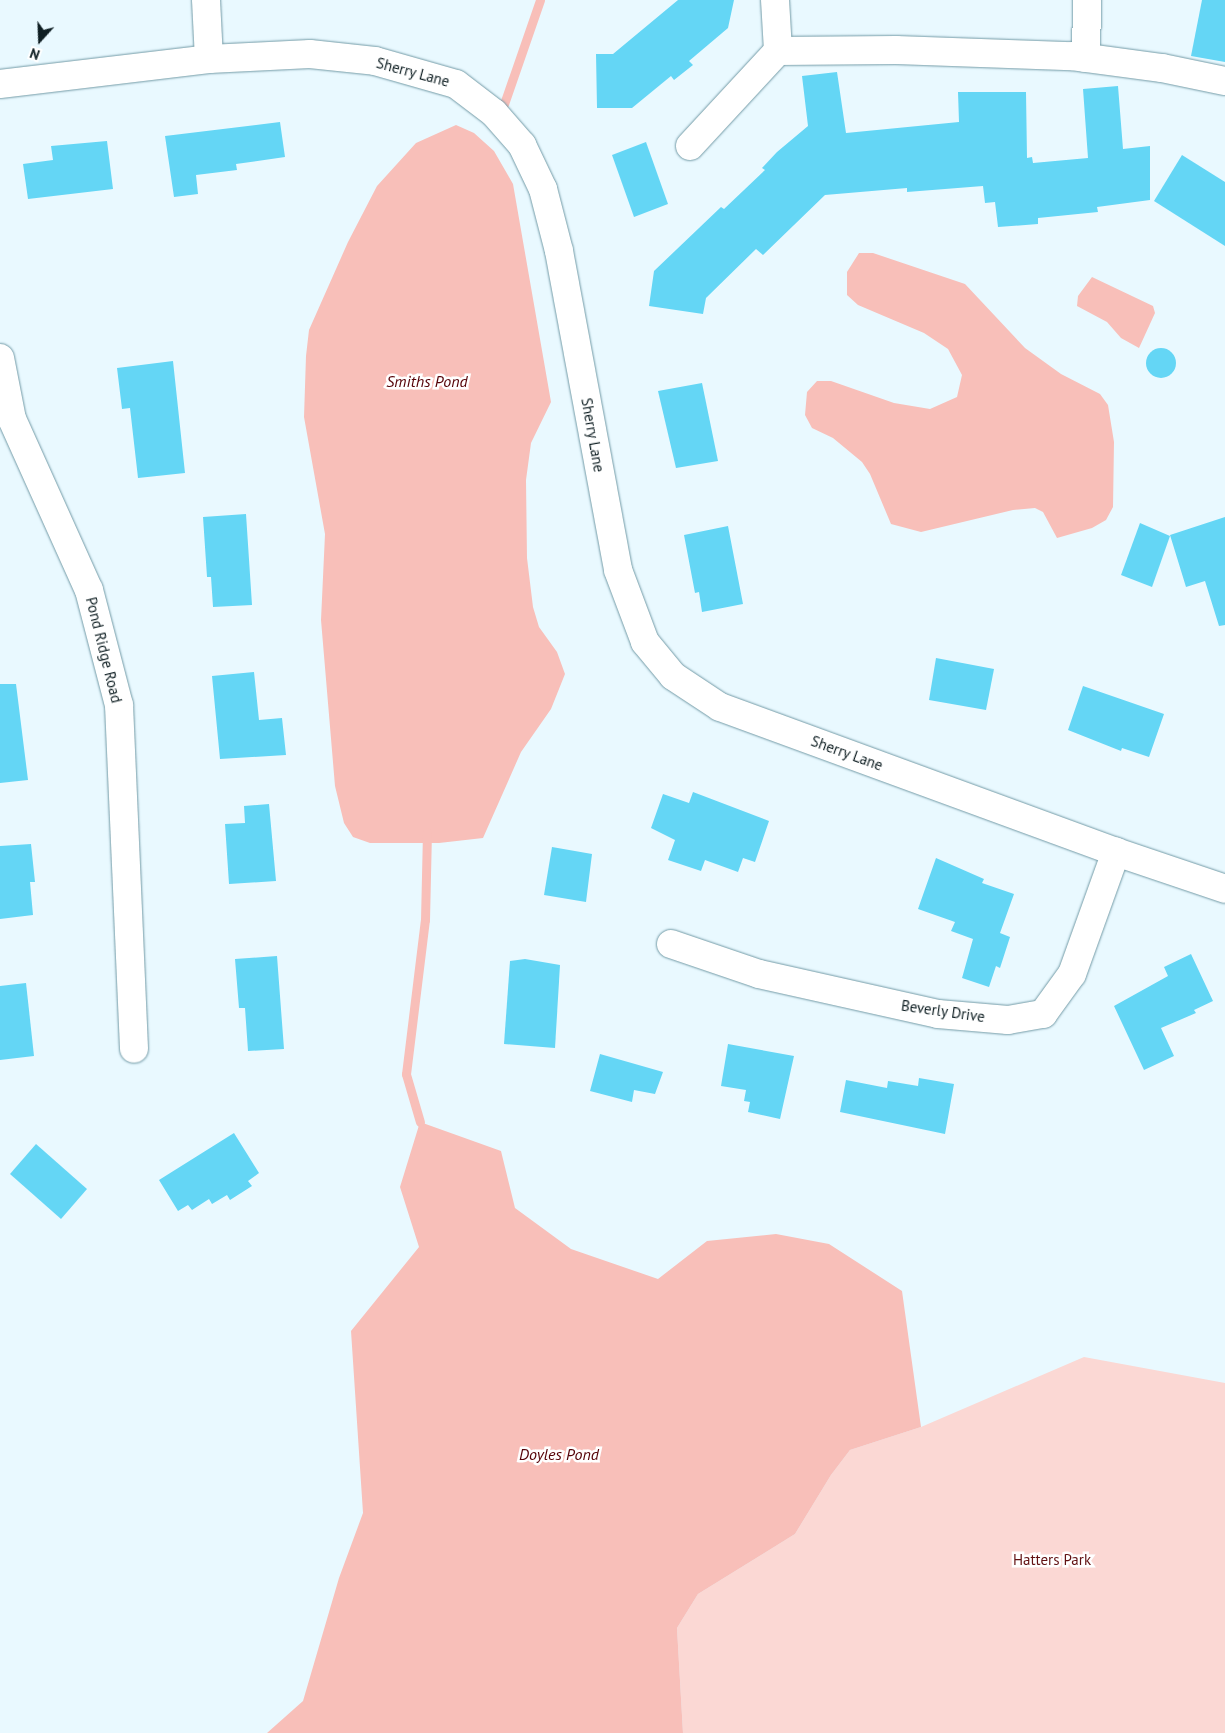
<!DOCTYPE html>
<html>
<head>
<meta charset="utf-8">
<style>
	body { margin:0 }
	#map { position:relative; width:1225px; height:1733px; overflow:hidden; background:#e9f9ff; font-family:"PT Sans",sans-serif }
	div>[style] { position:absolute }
	.green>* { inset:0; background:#fbd8d4 }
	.water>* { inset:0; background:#f8bfb9 }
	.stream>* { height:9px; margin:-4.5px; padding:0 4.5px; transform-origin:4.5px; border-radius:4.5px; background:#f8bfb9 }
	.building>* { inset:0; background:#64d6f5 }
	.round { border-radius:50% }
	.roads { filter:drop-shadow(0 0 1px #739ba7) drop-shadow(0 0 1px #739ba7) }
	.minor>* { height:28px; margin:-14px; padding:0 14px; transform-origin:14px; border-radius:14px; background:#fff }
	span { translate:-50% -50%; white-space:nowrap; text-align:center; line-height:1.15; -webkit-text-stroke:5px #fff; paint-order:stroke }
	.street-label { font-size:15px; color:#0e1e22 }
	.park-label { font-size:15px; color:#611112 }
	.water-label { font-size:16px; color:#550207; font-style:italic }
	.north { position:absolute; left:15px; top:15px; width:50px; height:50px; -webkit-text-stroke:4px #fff; paint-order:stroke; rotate:200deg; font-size:14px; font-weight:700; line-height:20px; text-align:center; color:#0e1e22 }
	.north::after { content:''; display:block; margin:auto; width:18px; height:22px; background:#0e1e22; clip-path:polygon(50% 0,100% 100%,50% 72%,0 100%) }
</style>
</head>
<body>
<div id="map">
	<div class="green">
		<div style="clip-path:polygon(1084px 1357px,1225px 1383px,1225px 1733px,683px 1733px,677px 1628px,698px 1594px,795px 1534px,831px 1475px,850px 1450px,921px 1427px)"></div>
	</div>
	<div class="water">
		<div style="clip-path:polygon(456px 125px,474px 133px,494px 151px,513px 184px,551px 402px,531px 443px,526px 480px,527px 558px,533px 607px,539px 627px,557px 652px,565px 674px,551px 709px,521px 752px,483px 838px,439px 843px,370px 843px,353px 837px,344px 823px,335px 786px,321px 620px,325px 534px,304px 417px,306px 356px,309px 330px,348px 242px,377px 186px,416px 143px)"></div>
		<div style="clip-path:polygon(859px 253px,873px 253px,965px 284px,1025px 348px,1061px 374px,1100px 394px,1108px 405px,1114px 442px,1113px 507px,1106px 520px,1092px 528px,1057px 538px,1043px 512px,1035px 508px,1013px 510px,921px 532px,891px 524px,870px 474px,862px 462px,833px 438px,812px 428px,805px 415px,807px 392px,817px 381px,831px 381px,894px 403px,930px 409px,957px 397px,962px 375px,948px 349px,924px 333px,858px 305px,847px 295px,847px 272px)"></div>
		<div style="clip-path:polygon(1092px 277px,1153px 306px,1155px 313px,1139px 348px,1121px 338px,1107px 322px,1077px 306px,1078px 296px)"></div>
		<div style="clip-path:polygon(420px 1122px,501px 1151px,515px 1208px,571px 1249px,658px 1279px,707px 1241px,776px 1234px,829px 1244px,902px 1291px,921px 1427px,850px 1450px,831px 1475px,795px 1534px,698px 1594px,677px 1628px,683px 1733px,267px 1733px,303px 1701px,339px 1578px,363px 1513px,351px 1331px,419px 1247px,400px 1187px)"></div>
	</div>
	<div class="stream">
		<div style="left:504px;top:104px;width:110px;rotate:-70.9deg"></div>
		<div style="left:420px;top:1122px;width:50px;rotate:-106.3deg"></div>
		<div style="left:406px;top:1074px;width:155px;rotate:-83deg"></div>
		<div style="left:425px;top:920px;width:88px;rotate:-88.7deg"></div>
	</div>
	<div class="building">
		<div style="clip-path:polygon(678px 0,734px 0,728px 28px,689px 61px,693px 65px,674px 80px,671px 76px,632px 108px,597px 108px,596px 54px,613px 54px)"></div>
		<div style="clip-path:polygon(1202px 0,1225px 0,1225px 62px,1191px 56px)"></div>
		<div style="clip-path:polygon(837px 72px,846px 133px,959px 122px,958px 92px,1026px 92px,1027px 158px,1032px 157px,1033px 163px,1088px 158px,1083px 89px,1118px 86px,1123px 149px,1150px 146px,1150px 200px,1097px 207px,1098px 212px,1038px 218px,1038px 224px,998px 227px,995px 202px,985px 203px,983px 186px,907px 192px,907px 188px,825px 195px,763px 255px,756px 249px,706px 298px,703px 314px,649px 306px,654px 271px,721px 207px,724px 209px,765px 170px,762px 168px,777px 152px,808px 126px,802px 76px)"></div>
		<div style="clip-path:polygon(280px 122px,285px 157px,236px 164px,237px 170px,196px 175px,198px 194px,174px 197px,165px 136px)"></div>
		<div style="clip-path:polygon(107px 141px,113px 189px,28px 199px,23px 164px,53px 160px,51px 146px)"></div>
		<div style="clip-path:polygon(646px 142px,668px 204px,634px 217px,612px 155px)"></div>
		<div style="clip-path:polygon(1182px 155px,1225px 182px,1225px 246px,1154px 201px)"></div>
		<div class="round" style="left:1146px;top:348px;width:30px;height:30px"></div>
		<div style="clip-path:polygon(173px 361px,185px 473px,138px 478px,130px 408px,122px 409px,117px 368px)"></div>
		<div style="clip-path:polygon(702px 383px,718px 461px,676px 468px,658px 391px)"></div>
		<div style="clip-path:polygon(246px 514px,252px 605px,213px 607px,211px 577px,207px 577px,203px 517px)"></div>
		<div style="clip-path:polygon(1225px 517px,1225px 625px,1219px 626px,1205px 581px,1186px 587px,1170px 535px)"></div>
		<div style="clip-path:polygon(1140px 523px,1170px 536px,1152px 587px,1121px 575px)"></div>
		<div style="clip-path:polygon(728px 526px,743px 604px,702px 612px,699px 592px,695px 593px,684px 535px)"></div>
		<div style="clip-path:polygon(936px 658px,994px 669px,986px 710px,929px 700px)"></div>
		<div style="clip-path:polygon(254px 672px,259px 720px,282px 718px,286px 755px,220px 759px,212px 676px)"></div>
		<div style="clip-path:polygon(0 684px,16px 684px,28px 780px,0 783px)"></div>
		<div style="clip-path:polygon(1083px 686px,1164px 714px,1149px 757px,1122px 748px,1121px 751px,1068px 730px)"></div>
		<div style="clip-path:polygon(693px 792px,769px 821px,755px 862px,743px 858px,738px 872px,705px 860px,701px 871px,668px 860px,675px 840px,651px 828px,663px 794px,689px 803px)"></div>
		<div style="clip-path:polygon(269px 804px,276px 881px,229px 884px,225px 824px,245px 823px,244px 806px)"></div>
		<div style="clip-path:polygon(31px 844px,35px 882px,30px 882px,33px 915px,0 919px,0 846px)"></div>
		<div style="clip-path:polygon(552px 847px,592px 854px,586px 902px,544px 895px)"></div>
		<div style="clip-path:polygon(936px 858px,984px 879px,982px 883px,1014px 894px,1000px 933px,1010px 937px,1000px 968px,996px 966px,989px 987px,962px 978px,973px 939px,951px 931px,955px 922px,918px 909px)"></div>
		<div style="clip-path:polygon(1191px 954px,1213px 1001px,1194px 1010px,1196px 1013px,1161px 1028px,1174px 1056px,1144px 1070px,1114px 1006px,1168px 976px,1164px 967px)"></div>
		<div style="clip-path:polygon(277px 956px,284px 1049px,248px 1051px,245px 1008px,239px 1008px,235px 959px)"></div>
		<div style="clip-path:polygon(525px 959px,560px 965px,555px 1048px,504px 1044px,510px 961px)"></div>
		<div style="clip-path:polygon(26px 983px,34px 1056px,0 1060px,0 986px)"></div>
		<div style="clip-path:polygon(728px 1044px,794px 1056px,780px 1119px,748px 1112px,750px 1102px,744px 1101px,746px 1090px,721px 1086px)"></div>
		<div style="clip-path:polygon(600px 1054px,663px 1072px,655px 1094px,634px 1090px,632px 1102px,590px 1091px)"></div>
		<div style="clip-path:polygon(919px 1078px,954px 1084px,945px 1134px,840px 1112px,846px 1080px,887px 1088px,888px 1081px,918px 1086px)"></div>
		<div style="clip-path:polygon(234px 1133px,259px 1173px,248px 1181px,252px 1186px,230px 1200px,227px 1195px,212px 1204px,209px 1199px,192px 1210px,188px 1205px,178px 1211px,159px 1180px)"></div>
		<div style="clip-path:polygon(36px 1144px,87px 1189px,61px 1219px,10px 1174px)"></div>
	</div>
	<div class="roads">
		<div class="minor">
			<div style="left:206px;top:0;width:59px;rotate:87.1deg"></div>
			<div style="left:775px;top:0;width:51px;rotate:86.6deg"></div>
			<div style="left:1086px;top:58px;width:58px;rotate:-89deg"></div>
			<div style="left:0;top:84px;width:210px;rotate:-6.8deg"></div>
			<div style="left:209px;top:59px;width:101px;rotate:-2.8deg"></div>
			<div style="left:310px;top:54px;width:65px;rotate:6.1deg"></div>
			<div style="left:375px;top:61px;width:84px;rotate:15.9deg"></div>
			<div style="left:456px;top:84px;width:48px;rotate:37.3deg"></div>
			<div style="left:494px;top:113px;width:43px;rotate:48.8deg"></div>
			<div style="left:522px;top:145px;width:49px;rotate:64.5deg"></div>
			<div style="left:543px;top:189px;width:64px;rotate:75.5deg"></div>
			<div style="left:559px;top:251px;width:324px;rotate:79.5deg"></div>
			<div style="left:618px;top:570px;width:77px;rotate:69.4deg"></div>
			<div style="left:645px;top:642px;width:44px;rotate:50.5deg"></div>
			<div style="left:673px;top:676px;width:56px;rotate:33.4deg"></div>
			<div style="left:720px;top:707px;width:422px;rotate:20.1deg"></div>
			<div style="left:1116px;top:852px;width:115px;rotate:18.7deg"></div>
			<div style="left:690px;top:146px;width:129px;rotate:-47.2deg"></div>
			<div style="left:778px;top:51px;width:118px;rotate:-0.5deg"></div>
			<div style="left:896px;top:50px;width:176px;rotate:2deg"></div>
			<div style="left:1072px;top:56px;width:91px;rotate:7.6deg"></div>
			<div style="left:1162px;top:68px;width:64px;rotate:11.7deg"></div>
			<div style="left:0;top:358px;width:62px;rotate:78.9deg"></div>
			<div style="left:12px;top:419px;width:188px;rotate:65.8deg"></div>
			<div style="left:89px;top:590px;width:119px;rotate:75.4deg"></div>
			<div style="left:119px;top:705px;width:344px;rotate:87.5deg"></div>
			<div style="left:671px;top:944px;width:93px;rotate:18.8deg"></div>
			<div style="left:759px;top:974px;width:183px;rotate:12.6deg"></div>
			<div style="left:938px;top:1014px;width:70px;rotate:4.9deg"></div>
			<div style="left:1008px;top:1020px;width:36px;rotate:-10deg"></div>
			<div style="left:1043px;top:1014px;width:49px;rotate:-54.1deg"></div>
			<div style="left:1072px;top:974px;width:130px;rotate:-70.2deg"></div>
		</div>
	</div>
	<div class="street-label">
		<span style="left:413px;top:72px;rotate:15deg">Sherry Lane</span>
		<span style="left:593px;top:435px;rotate:80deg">Sherry Lane</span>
		<span style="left:104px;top:650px;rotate:76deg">Pond Ridge Road</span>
		<span style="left:847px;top:753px;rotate:20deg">Sherry Lane</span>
		<span style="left:943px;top:1011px;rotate:8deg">Beverly Drive</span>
	</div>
	<div class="park-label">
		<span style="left:1052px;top:1560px">Hatters Park</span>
	</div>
	<div class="water-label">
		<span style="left:427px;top:381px">Smiths Pond</span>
		<span style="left:559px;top:1454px">Doyles Pond</span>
	</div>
	<div class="north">N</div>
</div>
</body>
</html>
